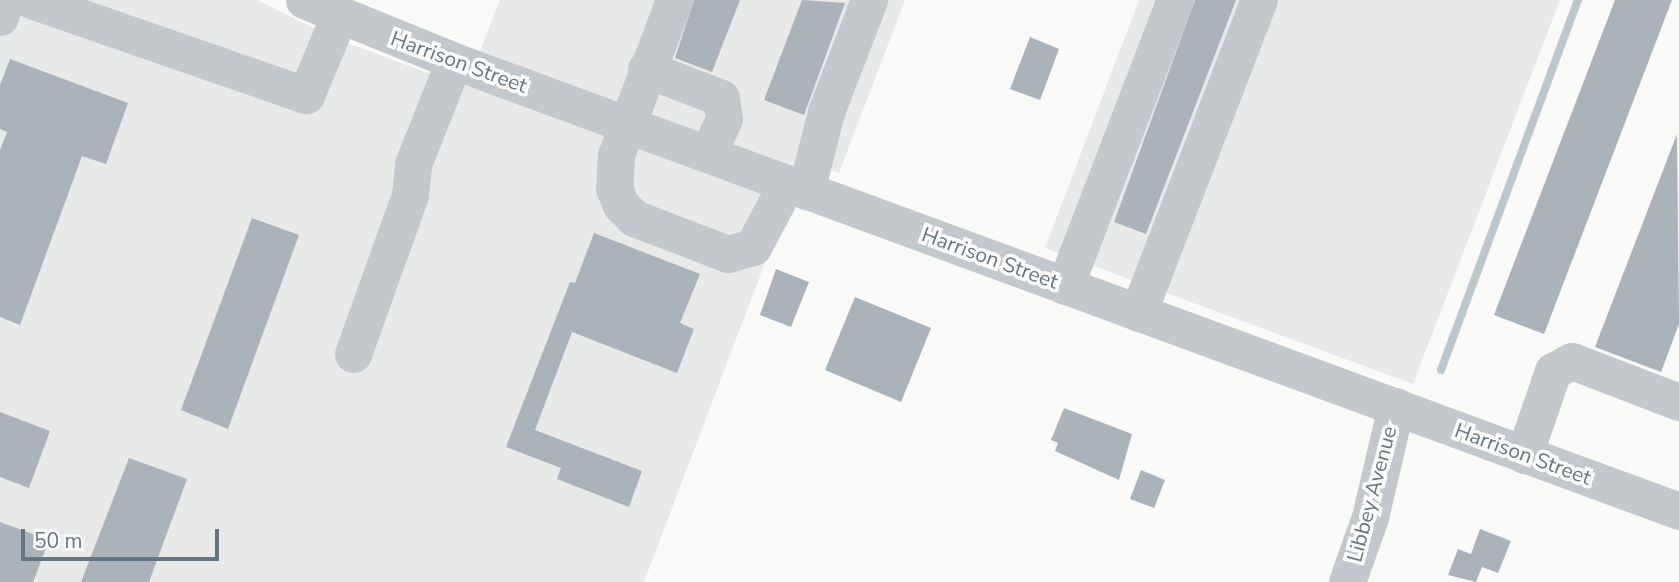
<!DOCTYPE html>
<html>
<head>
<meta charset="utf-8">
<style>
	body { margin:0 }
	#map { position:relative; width:1679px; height:582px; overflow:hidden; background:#fafaf8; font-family:"Nunito Sans",sans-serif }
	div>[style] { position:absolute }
	.built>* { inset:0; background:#e8e9e9 }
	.stream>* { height:8px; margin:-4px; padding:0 4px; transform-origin:4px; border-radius:4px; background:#bbc7cb }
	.building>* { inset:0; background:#aab3b9 }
	.minor>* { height:37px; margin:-18.5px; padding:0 18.5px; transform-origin:18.5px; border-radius:18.5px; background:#c3c8cc }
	span { translate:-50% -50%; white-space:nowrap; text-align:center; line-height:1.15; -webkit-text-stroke:7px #fff; paint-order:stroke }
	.street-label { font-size:21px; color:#657683 }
	.scale { position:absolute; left:21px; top:529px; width:198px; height:32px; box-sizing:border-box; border:4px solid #657683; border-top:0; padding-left:9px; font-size:21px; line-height:24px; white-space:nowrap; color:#657683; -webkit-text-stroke:5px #fff; paint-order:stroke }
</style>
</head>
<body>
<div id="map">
	<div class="built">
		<div style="clip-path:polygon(0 0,257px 0,334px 38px,466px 87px,500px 0,905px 0,839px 173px,804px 160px,644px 582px,0 582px)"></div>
		<div style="clip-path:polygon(1139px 0,1560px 0,1413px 384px,1045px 248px)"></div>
	</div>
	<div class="stream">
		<div style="left:1441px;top:370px;width:395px;rotate:-69.7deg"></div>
	</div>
	<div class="building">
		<div style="clip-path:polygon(694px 0,740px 0,712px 72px,675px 58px)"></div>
		<div style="clip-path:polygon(802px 0,845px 3px,804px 115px,764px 100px)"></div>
		<div style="clip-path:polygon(1195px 0,1236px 0,1146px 234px,1114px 222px)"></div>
		<div style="clip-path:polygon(1615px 0,1672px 0,1544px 334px,1494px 315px)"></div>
		<div style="clip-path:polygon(1030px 37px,1059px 49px,1040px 100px,1010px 89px)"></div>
		<div style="clip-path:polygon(10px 59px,128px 103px,106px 164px,82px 156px,20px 325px,0 317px,0 150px,7px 132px,0 129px,0 85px)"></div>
		<div style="clip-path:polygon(1677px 134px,1679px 324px,1661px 372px,1595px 347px)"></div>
		<div style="clip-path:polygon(252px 218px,299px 235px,228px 429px,181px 410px)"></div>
		<div style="clip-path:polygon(594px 233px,700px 274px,680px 323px,694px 329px,677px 373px,572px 332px,535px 430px,642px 471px,629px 507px,557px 479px,561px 468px,506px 447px,570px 282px,575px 283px)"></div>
		<div style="clip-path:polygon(776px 269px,809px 282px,791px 327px,760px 315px)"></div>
		<div style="clip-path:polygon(855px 297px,931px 328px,901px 402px,825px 370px)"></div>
		<div style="clip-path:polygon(1064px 408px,1132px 434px,1119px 480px,1055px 451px,1058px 443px,1051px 440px)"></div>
		<div style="clip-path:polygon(0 412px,50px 431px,29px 488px,0 477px)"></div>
		<div style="clip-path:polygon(129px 458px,187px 479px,149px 582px,81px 582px)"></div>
		<div style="clip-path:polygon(1141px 470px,1165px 480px,1154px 508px,1130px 499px)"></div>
		<div style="clip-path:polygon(0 522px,49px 540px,33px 582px,0 582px)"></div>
		<div style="clip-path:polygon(1480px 529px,1511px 541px,1498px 573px,1482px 567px,1476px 582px,1448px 575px,1458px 549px,1471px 554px)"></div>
	</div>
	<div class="minor">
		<div style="left:31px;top:0;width:291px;rotate:19.1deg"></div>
		<div style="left:306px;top:95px;width:86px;rotate:-67.3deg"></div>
		<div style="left:304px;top:0;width:162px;rotate:22.1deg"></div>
		<div style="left:454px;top:61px;width:1305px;rotate:20.17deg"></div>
		<div style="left:674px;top:0;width:165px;rotate:110.5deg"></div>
		<div style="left:616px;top:155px;width:33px;rotate:93deg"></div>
		<div style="left:614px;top:188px;width:18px;rotate:68deg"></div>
		<div style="left:621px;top:205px;width:18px;rotate:45deg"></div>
		<div style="left:634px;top:218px;width:101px;rotate:21deg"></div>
		<div style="left:728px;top:254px;width:26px;rotate:-16deg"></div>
		<div style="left:753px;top:247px;width:72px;rotate:-62deg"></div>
		<div style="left:0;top:17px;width:18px;rotate:-71deg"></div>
		<div style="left:646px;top:69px;width:80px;rotate:21.1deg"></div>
		<div style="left:721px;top:98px;width:21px;rotate:82deg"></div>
		<div style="left:724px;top:119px;width:38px;rotate:115deg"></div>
		<div style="left:806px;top:191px;width:81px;rotate:-75.8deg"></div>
		<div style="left:826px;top:112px;width:120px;rotate:-69deg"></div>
		<div style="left:1065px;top:286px;width:306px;rotate:-69deg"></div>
		<div style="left:1138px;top:313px;width:336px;rotate:-68.9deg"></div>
		<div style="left:353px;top:354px;width:169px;rotate:-70.3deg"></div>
		<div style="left:410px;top:195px;width:31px;rotate:-84deg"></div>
		<div style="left:413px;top:164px;width:111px;rotate:-68.3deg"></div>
		<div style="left:1524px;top:455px;width:89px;rotate:-71deg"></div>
		<div style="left:1553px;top:371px;width:21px;rotate:-28deg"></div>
		<div style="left:1572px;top:361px;width:115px;rotate:21deg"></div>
		<div style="left:1347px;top:582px;width:69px;rotate:-70.5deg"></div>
		<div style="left:1370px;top:517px;width:114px;rotate:-76.8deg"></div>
	</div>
	<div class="street-label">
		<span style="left:459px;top:62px;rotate:20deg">Harrison Street</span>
		<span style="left:990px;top:258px;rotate:20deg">Harrison Street</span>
		<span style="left:1523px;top:454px;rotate:20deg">Harrison Street</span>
		<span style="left:1372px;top:494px;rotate:-75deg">Libbey Avenue</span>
	</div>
	<div class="scale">50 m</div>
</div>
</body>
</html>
